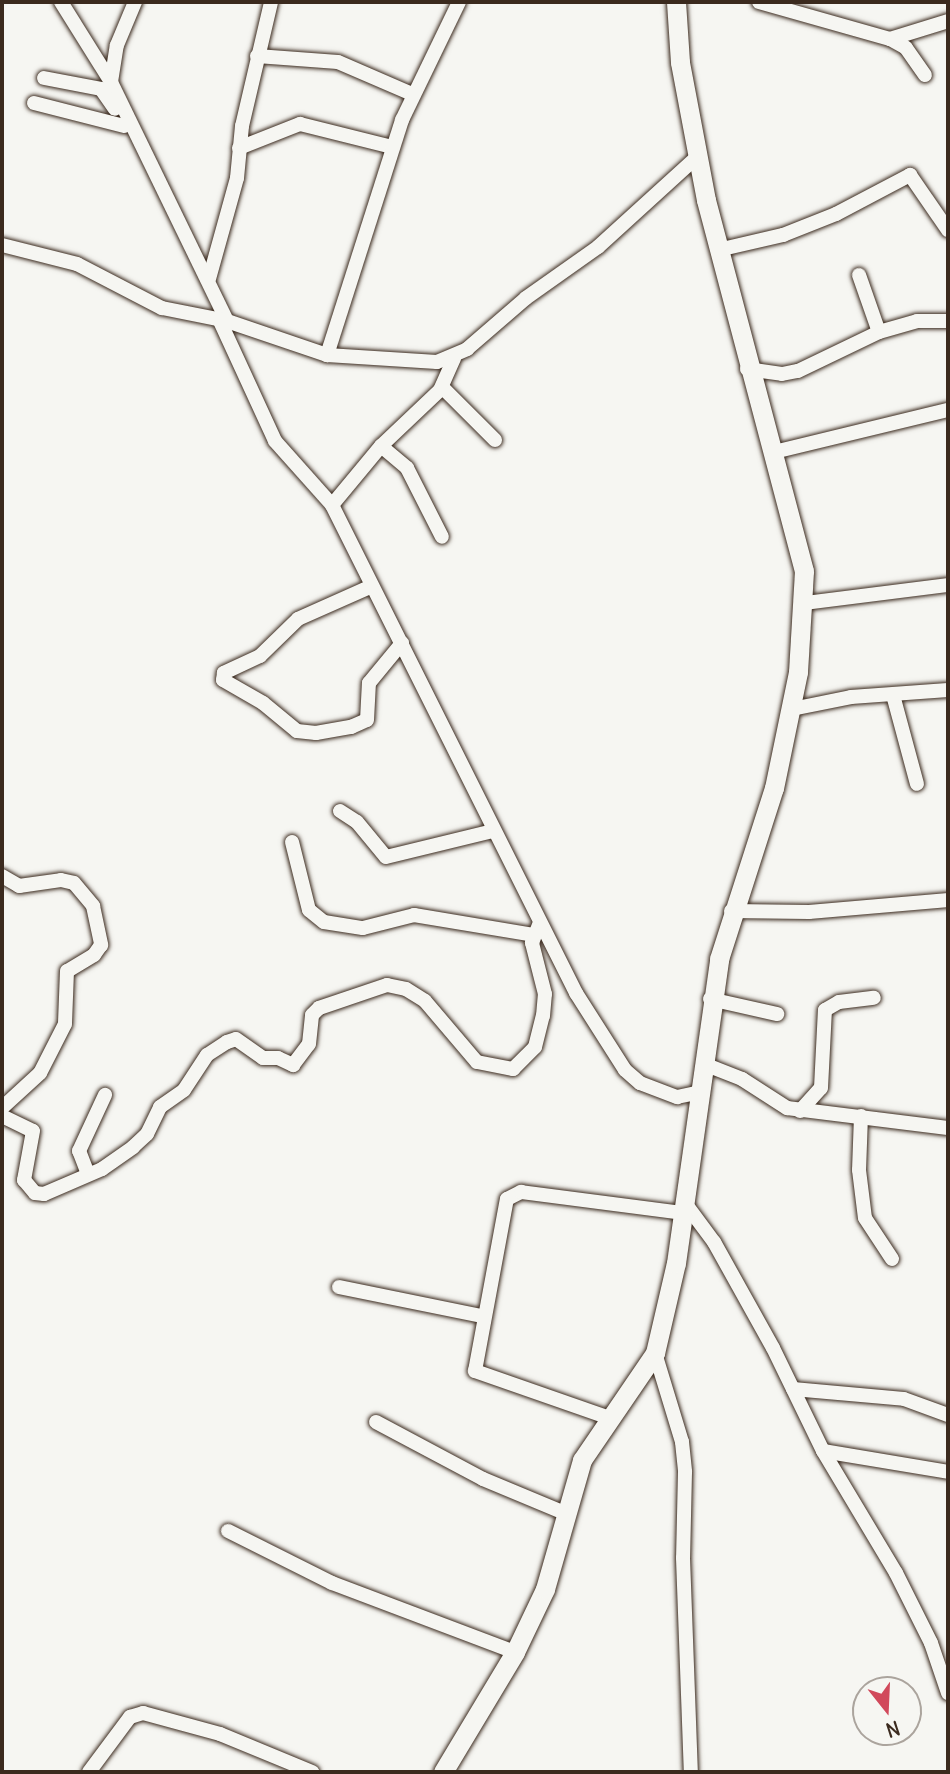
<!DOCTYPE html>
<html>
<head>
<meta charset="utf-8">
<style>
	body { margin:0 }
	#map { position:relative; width:950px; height:1774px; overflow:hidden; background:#f6f6f2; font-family:Delius,sans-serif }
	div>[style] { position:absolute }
	.roads { filter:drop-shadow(0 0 2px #3b2a1e) drop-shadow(0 0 2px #3b2a1e) }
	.minor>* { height:14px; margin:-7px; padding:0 7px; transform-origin:7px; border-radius:7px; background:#f6f6f2 }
	.major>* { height:19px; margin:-9.5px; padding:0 9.5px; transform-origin:9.5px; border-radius:9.5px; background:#f6f6f2 }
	span { translate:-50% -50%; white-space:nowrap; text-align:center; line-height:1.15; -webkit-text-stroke:7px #f6f6f2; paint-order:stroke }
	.frame { position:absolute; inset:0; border:4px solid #3b2a1e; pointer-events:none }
	.north { position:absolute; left:852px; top:1676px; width:70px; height:70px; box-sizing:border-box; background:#f6f6f2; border:2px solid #aba49d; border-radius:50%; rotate:162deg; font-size:19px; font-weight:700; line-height:28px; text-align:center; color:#3b2a1e }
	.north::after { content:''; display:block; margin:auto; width:24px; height:32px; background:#d1495b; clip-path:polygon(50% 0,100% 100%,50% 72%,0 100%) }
</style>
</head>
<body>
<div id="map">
	<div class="roads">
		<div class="minor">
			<div style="left:61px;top:2px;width:94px;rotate:58deg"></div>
			<div style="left:111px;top:82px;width:266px;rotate:64.1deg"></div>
			<div style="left:759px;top:2px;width:136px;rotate:15.8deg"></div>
			<div style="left:890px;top:39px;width:61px;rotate:-17.2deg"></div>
			<div style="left:890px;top:39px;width:18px;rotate:29deg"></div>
			<div style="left:906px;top:48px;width:33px;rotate:55deg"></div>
			<div style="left:257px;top:56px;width:81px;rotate:4.2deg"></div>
			<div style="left:338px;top:62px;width:81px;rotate:23.4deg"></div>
			<div style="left:44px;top:78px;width:58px;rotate:10.9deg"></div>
			<div style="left:101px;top:89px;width:24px;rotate:55deg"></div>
			<div style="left:111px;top:82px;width:37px;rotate:-81deg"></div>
			<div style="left:117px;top:45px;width:47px;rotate:-67.3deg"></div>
			<div style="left:34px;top:103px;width:93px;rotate:14.3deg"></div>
			<div style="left:239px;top:148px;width:66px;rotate:-21.5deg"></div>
			<div style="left:300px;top:124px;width:95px;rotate:14deg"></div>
			<div style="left:2px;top:245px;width:77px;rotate:14.2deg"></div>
			<div style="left:77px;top:264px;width:96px;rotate:27.4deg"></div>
			<div style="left:162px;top:308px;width:66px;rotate:11.3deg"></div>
			<div style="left:227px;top:321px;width:106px;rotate:18.8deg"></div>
			<div style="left:327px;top:355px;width:110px;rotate:3.6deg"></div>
			<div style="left:437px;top:362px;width:33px;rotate:-23deg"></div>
			<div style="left:467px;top:349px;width:78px;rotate:-40.8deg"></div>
			<div style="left:526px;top:298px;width:88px;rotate:-35.3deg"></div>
			<div style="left:598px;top:247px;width:135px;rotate:-42.3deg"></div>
			<div style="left:718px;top:250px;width:67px;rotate:-13deg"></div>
			<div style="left:783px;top:235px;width:57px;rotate:-21.6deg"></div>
			<div style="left:836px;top:214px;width:84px;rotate:-27.8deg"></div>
			<div style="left:910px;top:175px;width:67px;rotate:55.4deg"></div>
			<div style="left:859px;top:275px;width:60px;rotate:70.7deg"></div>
			<div style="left:209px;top:279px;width:105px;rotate:-74.5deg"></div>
			<div style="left:237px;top:178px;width:52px;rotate:-84.5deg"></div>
			<div style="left:242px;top:126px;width:127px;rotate:-76.8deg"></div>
			<div style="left:219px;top:319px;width:134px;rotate:65.3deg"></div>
			<div style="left:275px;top:441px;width:86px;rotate:48.3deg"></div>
			<div style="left:332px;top:505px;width:546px;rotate:63.43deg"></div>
			<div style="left:576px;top:993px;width:91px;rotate:57.5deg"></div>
			<div style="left:625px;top:1070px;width:20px;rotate:41deg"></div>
			<div style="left:640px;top:1083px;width:40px;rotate:21deg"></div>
			<div style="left:677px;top:1097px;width:25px;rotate:-12deg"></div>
			<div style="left:327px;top:355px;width:247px;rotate:-72.3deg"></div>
			<div style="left:402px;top:120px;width:131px;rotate:-64.2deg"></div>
			<div style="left:747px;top:369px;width:35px;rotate:8deg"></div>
			<div style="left:782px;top:374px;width:16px;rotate:-11deg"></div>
			<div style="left:798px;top:371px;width:90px;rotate:-25.7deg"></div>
			<div style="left:879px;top:332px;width:40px;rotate:-16deg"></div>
			<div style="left:917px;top:321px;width:31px"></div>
			<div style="left:442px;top:387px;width:75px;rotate:45deg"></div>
			<div style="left:381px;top:446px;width:34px;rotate:40deg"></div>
			<div style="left:407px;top:468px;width:77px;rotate:63.1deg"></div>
			<div style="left:774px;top:452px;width:179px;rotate:-13.6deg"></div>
			<div style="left:332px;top:505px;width:77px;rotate:-50.3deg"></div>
			<div style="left:381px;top:446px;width:81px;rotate:-43.5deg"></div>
			<div style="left:440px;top:390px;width:35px;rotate:-66deg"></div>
			<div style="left:372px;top:586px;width:81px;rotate:156deg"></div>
			<div style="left:298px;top:619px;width:53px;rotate:135.8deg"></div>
			<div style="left:260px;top:656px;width:40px;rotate:155deg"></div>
			<div style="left:224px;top:673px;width:7px;rotate:98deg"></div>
			<div style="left:223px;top:680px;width:46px;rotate:29.9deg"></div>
			<div style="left:263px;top:703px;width:44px;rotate:39.5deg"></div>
			<div style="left:297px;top:731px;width:19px;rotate:6deg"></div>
			<div style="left:316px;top:733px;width:36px;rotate:-10deg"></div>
			<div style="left:351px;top:727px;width:17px;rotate:-24deg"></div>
			<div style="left:367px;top:720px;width:37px;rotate:-87deg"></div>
			<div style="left:369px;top:683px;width:52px;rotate:-50.5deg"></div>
			<div style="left:805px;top:603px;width:144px;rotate:-7.2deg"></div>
			<div style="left:893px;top:695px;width:92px;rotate:74.9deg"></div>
			<div style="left:792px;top:709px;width:60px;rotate:-11.5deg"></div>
			<div style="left:851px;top:697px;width:97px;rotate:-4.1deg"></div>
			<div style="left:340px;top:811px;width:20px;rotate:33deg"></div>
			<div style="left:357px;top:822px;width:45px;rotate:50.4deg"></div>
			<div style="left:386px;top:857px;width:110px;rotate:-13.7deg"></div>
			<div style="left:292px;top:842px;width:70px;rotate:76deg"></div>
			<div style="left:309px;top:910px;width:19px;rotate:39deg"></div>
			<div style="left:324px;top:922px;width:39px;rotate:9deg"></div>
			<div style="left:363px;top:928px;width:53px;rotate:-14.3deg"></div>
			<div style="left:414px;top:915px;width:121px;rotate:9.5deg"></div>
			<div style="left:2px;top:876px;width:20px;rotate:30deg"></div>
			<div style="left:19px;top:886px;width:42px;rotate:-8.1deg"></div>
			<div style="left:61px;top:880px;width:13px;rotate:13deg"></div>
			<div style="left:74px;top:883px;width:30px;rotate:50deg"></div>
			<div style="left:93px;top:906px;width:40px;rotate:78deg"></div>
			<div style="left:101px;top:945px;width:12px;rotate:125deg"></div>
			<div style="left:94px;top:955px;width:31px;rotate:149deg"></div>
			<div style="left:67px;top:971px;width:53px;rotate:92.2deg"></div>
			<div style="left:65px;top:1024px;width:55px;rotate:117deg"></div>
			<div style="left:40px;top:1073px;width:52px;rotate:137.4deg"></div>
			<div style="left:731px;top:911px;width:78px;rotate:0.7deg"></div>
			<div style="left:809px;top:912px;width:140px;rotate:-4.9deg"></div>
			<div style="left:710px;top:999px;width:69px;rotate:12.6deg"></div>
			<div style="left:704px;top:1064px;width:41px;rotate:21.5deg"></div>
			<div style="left:742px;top:1079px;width:54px;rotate:32.8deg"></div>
			<div style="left:787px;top:1108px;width:162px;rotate:7.1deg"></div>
			<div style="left:800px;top:1111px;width:31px;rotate:-48deg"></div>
			<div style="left:821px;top:1088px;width:78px;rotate:-87.1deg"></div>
			<div style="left:825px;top:1010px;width:16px;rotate:-30deg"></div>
			<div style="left:839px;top:1002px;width:35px;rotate:-7deg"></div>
			<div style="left:2px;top:1116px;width:34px;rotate:26deg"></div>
			<div style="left:33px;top:1131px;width:50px;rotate:100.4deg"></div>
			<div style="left:24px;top:1180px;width:17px;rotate:50deg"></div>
			<div style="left:35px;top:1193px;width:9px;rotate:6deg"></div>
			<div style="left:44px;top:1194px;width:63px;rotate:-23.3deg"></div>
			<div style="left:102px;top:1169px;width:38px;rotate:-35deg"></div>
			<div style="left:133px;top:1147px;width:19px;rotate:-43deg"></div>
			<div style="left:147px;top:1134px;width:30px;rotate:-64deg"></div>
			<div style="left:160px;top:1107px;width:29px;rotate:-35deg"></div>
			<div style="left:184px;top:1090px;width:42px;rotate:-56.7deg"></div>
			<div style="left:207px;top:1055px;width:24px;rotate:-33deg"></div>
			<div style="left:227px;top:1042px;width:9px;rotate:-18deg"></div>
			<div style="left:236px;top:1039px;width:33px;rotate:35deg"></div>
			<div style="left:263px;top:1058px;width:15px"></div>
			<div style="left:278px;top:1058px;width:17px;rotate:25deg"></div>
			<div style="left:293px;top:1065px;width:26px;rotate:-53deg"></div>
			<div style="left:309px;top:1044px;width:29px;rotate:-84deg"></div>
			<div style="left:312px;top:1015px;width:10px;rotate:-45deg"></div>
			<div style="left:319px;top:1008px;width:72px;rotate:-18.7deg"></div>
			<div style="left:387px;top:985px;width:19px;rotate:12deg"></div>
			<div style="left:406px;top:989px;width:22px;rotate:32deg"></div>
			<div style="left:425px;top:1001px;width:80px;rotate:49.6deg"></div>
			<div style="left:477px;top:1062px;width:37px;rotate:11deg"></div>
			<div style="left:513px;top:1069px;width:31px;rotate:-45deg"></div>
			<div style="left:535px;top:1047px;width:32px;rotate:-76deg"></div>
			<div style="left:543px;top:1016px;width:22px;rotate:-85deg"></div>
			<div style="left:545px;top:994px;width:53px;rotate:-104.3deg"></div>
			<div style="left:532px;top:943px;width:19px;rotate:-69deg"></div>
			<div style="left:861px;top:1116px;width:54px;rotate:92.1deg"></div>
			<div style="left:859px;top:1170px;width:48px;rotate:82.9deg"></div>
			<div style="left:865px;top:1218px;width:49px;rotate:56.6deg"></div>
			<div style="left:88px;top:1174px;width:25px;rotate:-111deg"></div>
			<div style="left:79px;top:1151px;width:62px;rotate:-65.1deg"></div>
			<div style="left:685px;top:1203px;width:49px;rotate:53.4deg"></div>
			<div style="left:714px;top:1242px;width:121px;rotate:60.9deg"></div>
			<div style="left:773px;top:1348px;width:114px;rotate:64.1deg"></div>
			<div style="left:823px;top:1451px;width:142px;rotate:59.1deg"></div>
			<div style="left:896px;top:1573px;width:78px;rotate:63.4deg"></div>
			<div style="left:931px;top:1643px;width:53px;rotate:71.2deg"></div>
			<div style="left:339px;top:1287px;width:146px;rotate:11.5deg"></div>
			<div style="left:655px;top:1353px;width:93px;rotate:73.1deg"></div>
			<div style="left:682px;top:1442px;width:30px;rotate:84deg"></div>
			<div style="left:685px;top:1472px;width:86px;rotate:91.3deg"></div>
			<div style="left:683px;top:1558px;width:214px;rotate:87.9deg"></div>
			<div style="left:793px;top:1389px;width:111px;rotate:5.1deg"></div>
			<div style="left:904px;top:1399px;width:47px;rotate:20deg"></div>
			<div style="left:607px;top:1417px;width:140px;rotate:-160.8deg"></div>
			<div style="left:475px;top:1371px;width:175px;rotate:-79.5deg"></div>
			<div style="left:507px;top:1199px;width:16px;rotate:-27deg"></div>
			<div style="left:521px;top:1192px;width:163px;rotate:7.4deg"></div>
			<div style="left:376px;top:1422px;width:121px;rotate:28deg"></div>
			<div style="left:483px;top:1479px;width:91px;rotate:22.6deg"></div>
			<div style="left:823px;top:1451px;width:127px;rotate:9.5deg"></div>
			<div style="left:228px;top:1531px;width:116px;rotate:26.6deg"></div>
			<div style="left:332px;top:1583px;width:196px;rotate:20.7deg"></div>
			<div style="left:89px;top:1772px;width:69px;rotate:-53.3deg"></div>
			<div style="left:130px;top:1717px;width:14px;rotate:-17deg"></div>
			<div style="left:143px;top:1713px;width:80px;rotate:15.3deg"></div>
			<div style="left:220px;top:1734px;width:100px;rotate:22.4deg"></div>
		</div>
		<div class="major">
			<div style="left:443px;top:1772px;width:140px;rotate:-59deg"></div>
			<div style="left:515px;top:1652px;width:70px;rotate:-64.5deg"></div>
			<div style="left:545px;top:1589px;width:134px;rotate:-74deg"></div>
			<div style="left:582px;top:1460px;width:130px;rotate:-55.7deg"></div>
			<div style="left:655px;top:1353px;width:92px;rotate:-76.9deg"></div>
			<div style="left:676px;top:1263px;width:307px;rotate:-81.9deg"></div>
			<div style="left:719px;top:959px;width:180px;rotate:-72.2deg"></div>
			<div style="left:774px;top:788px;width:118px;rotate:-78.3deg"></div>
			<div style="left:798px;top:672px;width:101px;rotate:-86.6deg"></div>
			<div style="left:804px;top:571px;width:384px;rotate:-104.8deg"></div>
			<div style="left:706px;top:200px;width:140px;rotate:-100.7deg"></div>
			<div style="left:680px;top:62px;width:60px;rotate:-93.8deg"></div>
		</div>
	</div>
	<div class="frame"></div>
	<div class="north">N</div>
</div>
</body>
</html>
